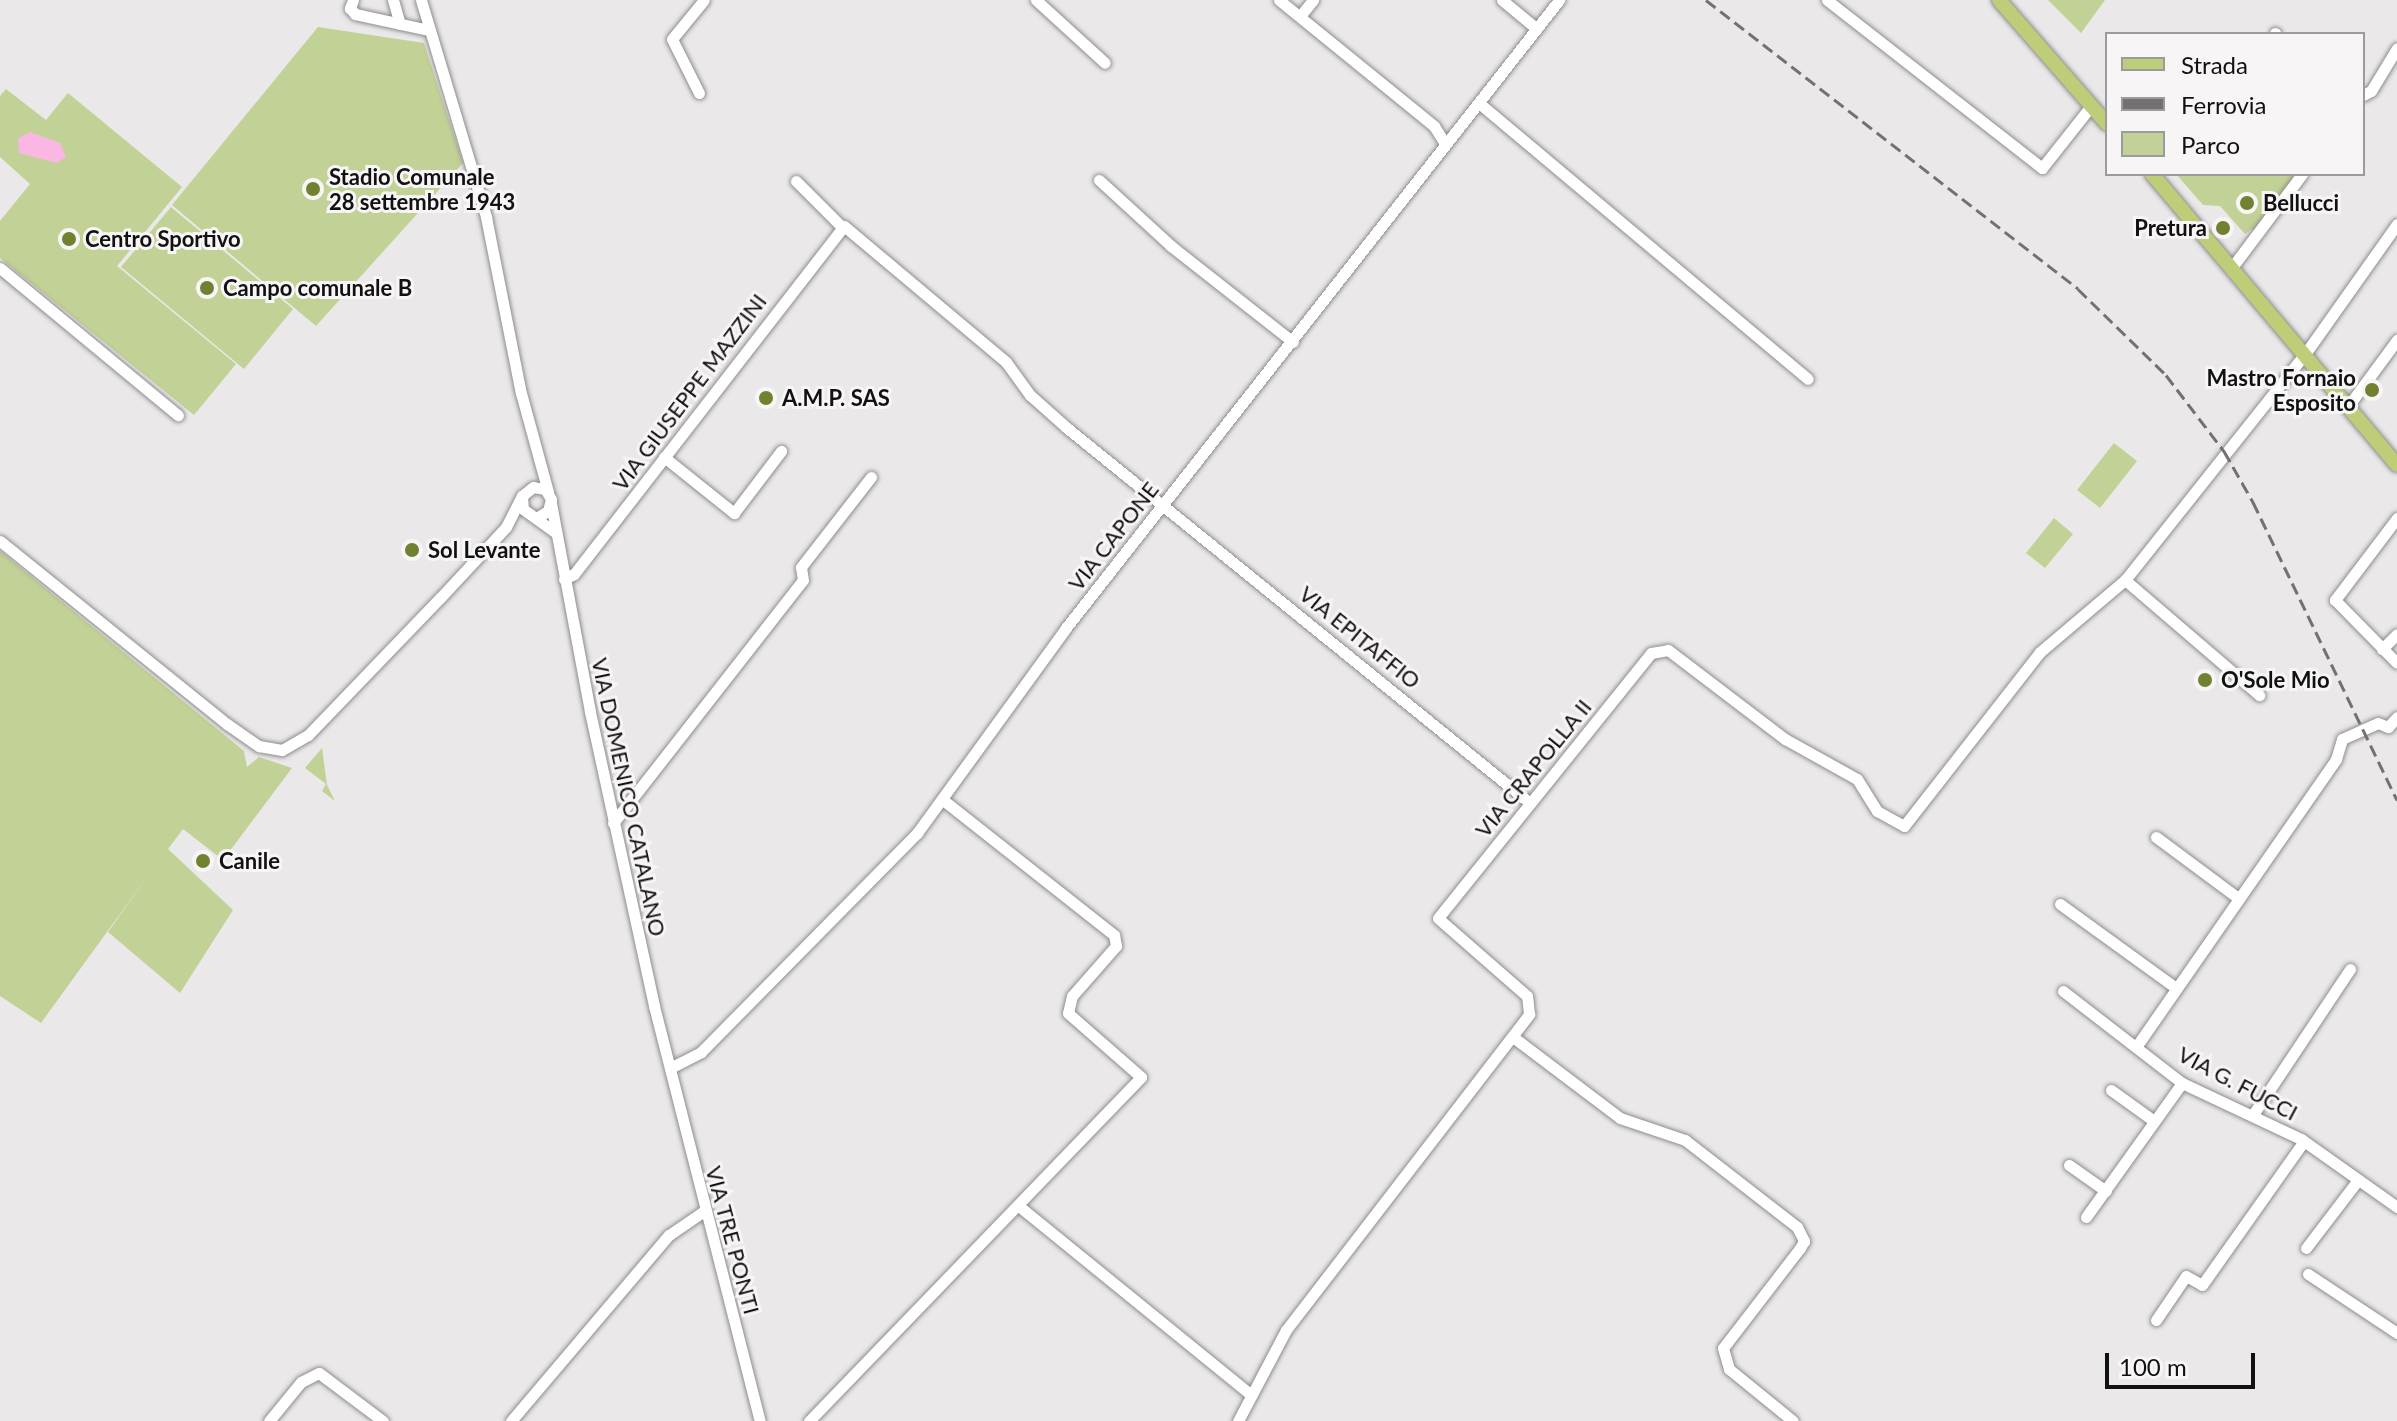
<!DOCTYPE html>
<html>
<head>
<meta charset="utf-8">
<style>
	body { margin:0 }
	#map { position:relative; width:2397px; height:1421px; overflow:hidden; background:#ebe8e9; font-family:Lato,sans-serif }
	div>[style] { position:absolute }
	.green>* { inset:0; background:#c2d196 }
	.water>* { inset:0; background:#fbb7e3 }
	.roads { filter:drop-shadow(0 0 2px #8f8c8e) drop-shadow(0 0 2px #8f8c8e) }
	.minor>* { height:11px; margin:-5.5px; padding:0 5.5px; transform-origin:5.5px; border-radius:5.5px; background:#fff }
	.major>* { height:14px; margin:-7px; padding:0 7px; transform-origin:7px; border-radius:7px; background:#becd77 }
	.rail>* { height:3px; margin-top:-1.5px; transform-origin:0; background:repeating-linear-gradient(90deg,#727071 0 12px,transparent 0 18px) }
	.dots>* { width:22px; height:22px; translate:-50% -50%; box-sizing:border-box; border:4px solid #f8f5f7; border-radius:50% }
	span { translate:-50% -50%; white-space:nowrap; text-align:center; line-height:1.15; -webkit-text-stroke:6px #f8f5f7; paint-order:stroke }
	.poi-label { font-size:22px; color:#121112; font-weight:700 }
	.left { translate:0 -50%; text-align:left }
	.right { translate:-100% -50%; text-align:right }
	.street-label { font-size:22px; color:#121112 }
	.legend { position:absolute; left:2105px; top:32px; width:260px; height:144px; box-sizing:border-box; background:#f8f5f7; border:2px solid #9c9a9b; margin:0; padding:10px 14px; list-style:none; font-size:24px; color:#121112 }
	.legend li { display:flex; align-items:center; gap:16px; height:40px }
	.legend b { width:40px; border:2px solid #9c9a9b }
	.scale { position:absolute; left:2105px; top:1353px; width:150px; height:36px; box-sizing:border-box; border:4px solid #121112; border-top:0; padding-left:10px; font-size:24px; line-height:28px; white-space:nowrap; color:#121112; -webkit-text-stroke:6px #f8f5f7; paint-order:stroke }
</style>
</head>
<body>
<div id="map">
	<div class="green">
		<div style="clip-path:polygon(2048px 0,2105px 0,2081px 33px)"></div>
		<div style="clip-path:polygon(318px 27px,424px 43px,463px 163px,316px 326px,172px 205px)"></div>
		<div style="clip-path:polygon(6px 89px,46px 120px,68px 93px,182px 187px,117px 266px,236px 364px,194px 415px,0 258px,0 221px,30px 184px,0 157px,0 96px)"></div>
		<div style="clip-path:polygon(2176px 174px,2297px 174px,2256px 233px,2252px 229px,2245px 234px,2220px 206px,2203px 205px)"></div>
		<div style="clip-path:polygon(171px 207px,293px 309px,244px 369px,121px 267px)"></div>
		<div style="clip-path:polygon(2114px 443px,2137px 461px,2100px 508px,2077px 490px)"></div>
		<div style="clip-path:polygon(2054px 518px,2073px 534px,2045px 568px,2026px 553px)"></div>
		<div style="clip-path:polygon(0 551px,244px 751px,247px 767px,259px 757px,292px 768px,223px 860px,183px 829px,168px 849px,233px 910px,180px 993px,108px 932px,149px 874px,41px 1023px,0 996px)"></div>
		<div style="clip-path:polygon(322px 748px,327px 785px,335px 801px,322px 791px,326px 784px,305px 768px)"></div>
	</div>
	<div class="water">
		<div style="clip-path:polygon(30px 132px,60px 143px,66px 157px,57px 163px,19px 153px,18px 138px)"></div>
	</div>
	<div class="roads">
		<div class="minor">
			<div style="left:353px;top:0;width:9px;rotate:111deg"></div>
			<div style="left:350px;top:8px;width:8px;rotate:50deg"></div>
			<div style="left:355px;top:14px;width:76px;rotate:12.2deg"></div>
			<div style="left:393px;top:0;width:25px;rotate:74deg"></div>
			<div style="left:421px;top:0;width:227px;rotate:73.3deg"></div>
			<div style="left:486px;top:217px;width:179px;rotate:78.8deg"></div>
			<div style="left:521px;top:393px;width:103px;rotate:74.7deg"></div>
			<div style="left:1036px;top:0;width:93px;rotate:42.4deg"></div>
			<div style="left:1279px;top:0;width:200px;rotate:39.1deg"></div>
			<div style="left:1434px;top:126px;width:19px;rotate:58deg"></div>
			<div style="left:1502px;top:0;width:45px;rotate:39.6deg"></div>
			<div style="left:1827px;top:0;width:273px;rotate:38deg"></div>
			<div style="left:2042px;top:168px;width:79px;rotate:-51.7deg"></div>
			<div style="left:1300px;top:16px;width:21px;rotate:-51deg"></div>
			<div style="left:2275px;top:33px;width:1px;rotate:45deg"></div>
			<div style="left:699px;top:93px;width:60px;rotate:-116.6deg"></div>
			<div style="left:672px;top:39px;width:50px;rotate:-50.6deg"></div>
			<div style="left:2363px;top:95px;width:9px;rotate:-27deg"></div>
			<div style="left:2371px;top:91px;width:50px;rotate:-58.8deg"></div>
			<div style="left:1479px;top:103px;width:429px;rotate:40deg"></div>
			<div style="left:1099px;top:180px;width:98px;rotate:42.5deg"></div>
			<div style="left:1171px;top:246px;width:155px;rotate:38.2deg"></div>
			<div style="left:796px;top:181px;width:65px;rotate:45deg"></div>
			<div style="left:2233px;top:266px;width:115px;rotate:-53.1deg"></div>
			<div style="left:0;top:268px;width:231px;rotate:39.6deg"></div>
			<div style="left:2349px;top:405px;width:81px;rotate:-53.6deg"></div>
			<div style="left:664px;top:457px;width:90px;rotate:38.7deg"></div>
			<div style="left:734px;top:513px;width:78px;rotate:-52.8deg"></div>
			<div style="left:551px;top:503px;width:213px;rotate:79.4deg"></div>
			<div style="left:590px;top:712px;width:301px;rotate:77.7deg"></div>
			<div style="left:654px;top:1006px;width:428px;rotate:75.7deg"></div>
			<div style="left:538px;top:517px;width:12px;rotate:-31deg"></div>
			<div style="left:548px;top:511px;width:12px;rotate:-76deg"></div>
			<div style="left:551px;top:499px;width:12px;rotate:-121deg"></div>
			<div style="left:545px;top:489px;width:12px;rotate:-171deg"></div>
			<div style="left:533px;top:487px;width:14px;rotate:141deg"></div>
			<div style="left:522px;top:496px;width:13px;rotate:86deg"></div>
			<div style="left:523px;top:509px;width:39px;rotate:36deg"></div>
			<div style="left:2397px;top:518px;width:103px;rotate:127.1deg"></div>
			<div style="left:2335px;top:600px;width:88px;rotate:45.5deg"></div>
			<div style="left:0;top:541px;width:292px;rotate:38.9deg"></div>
			<div style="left:227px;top:724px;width:39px;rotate:35deg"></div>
			<div style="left:259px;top:746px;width:23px;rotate:10deg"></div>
			<div style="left:282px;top:750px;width:30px;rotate:-30deg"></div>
			<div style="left:308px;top:735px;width:190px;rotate:-46.1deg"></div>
			<div style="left:440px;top:598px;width:97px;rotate:-47.1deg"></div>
			<div style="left:506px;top:527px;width:35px;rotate:-63deg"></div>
			<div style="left:564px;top:579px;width:11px;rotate:-27deg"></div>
			<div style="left:574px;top:574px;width:440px;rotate:-52.2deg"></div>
			<div style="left:844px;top:226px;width:212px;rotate:40deg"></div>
			<div style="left:1006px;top:362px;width:41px;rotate:54deg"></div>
			<div style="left:1030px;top:395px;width:50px;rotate:41.7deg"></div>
			<div style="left:1067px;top:428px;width:596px;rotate:39.01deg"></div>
			<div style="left:2125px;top:580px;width:177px;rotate:40.6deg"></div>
			<div style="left:2382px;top:649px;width:21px;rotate:-45deg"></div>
			<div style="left:613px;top:823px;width:308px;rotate:-52deg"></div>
			<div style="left:803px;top:580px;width:13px;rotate:-99deg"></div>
			<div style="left:801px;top:567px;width:114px;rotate:-52.1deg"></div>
			<div style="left:2156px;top:837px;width:102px;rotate:36.6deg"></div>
			<div style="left:2060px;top:904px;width:143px;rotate:35.9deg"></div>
			<div style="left:2063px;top:991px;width:150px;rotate:37.7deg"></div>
			<div style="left:2182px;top:1083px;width:132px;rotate:25.2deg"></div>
			<div style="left:2301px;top:1139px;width:118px;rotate:35.3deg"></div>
			<div style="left:1513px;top:1037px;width:134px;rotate:37.1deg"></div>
			<div style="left:1620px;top:1118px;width:69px;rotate:18.7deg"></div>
			<div style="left:1685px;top:1140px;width:142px;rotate:37.8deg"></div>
			<div style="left:1797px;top:1227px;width:16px;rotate:63deg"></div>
			<div style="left:1804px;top:1241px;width:8px;rotate:120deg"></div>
			<div style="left:1800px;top:1248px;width:126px;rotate:127.6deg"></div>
			<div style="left:1723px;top:1348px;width:22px;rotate:74deg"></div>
			<div style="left:1729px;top:1369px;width:82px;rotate:39.1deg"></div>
			<div style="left:2136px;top:1047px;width:351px;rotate:-55.2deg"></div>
			<div style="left:2336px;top:759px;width:21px;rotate:-73deg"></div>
			<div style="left:2342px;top:739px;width:39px;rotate:-24deg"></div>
			<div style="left:2378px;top:723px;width:11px;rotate:22deg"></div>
			<div style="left:2388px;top:727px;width:13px;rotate:-48deg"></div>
			<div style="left:670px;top:1068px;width:35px;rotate:-27deg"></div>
			<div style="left:701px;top:1052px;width:308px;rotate:-45.4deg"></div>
			<div style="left:917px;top:833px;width:252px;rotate:-54deg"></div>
			<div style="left:1065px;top:629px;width:800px;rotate:-51.85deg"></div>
			<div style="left:2111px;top:1090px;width:53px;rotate:35.8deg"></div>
			<div style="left:2254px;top:1113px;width:173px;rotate:-56.3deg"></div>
			<div style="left:2069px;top:1165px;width:45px;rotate:35.1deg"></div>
			<div style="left:1020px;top:1207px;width:298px;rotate:39.1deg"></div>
			<div style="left:2086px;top:1217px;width:165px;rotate:-54.4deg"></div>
			<div style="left:2306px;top:1248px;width:86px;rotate:-52.6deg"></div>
			<div style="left:2308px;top:1274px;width:107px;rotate:33.5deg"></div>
			<div style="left:2156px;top:1320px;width:53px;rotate:-55.7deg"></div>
			<div style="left:2186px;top:1276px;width:18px;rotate:29deg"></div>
			<div style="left:2202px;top:1285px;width:176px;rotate:-54.7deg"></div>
			<div style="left:269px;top:1421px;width:50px;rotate:-50.6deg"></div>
			<div style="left:301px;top:1382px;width:20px;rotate:-27deg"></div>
			<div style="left:319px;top:1373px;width:80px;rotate:36.9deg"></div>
			<div style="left:511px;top:1421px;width:244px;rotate:-49.7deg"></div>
			<div style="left:669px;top:1235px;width:42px;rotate:-34.4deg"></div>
			<div style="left:809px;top:1421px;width:478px;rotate:-46deg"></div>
			<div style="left:1141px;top:1077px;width:97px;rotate:-138.8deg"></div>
			<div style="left:1068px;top:1013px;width:17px;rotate:-77deg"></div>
			<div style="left:1072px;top:996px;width:67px;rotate:-48.7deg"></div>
			<div style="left:1116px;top:946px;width:11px;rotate:-100deg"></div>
			<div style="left:1114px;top:935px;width:219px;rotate:-141.7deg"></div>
			<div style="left:1238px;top:1421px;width:103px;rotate:-62.2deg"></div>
			<div style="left:1286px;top:1330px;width:399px;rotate:-52.4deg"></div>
			<div style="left:1529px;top:1014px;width:18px;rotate:-96deg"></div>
			<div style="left:1527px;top:996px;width:118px;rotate:-138.8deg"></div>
			<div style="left:1438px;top:918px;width:340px;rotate:-51.2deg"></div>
			<div style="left:1651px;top:653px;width:17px;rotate:-10deg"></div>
			<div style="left:1668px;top:650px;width:147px;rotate:37.3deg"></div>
			<div style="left:1785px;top:739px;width:82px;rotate:29.1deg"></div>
			<div style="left:1857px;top:779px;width:38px;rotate:58deg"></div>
			<div style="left:1877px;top:811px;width:31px;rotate:29deg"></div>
			<div style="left:1904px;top:826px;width:221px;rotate:-52deg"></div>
			<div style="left:2040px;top:652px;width:111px;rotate:-40.3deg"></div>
			<div style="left:2125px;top:580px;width:289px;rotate:-51.5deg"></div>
			<div style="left:2305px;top:354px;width:159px;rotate:-54.7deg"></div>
		</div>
		<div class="major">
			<div style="left:1999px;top:0;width:164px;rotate:48.9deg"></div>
			<div style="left:2152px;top:174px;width:380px;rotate:49.9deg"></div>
		</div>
	</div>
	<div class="rail">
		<div style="left:1706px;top:0;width:471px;rotate:37.8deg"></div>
		<div style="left:2078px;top:289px;width:123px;rotate:44.3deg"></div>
		<div style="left:2166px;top:375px;width:96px;rotate:52.7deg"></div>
		<div style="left:2224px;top:451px;width:59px;rotate:60.4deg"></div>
		<div style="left:2253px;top:502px;width:331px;rotate:64.2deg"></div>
	</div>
	<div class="dots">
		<div style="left:313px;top:189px;background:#708130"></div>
		<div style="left:2247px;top:203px;background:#708130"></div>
		<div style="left:2223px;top:228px;background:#708130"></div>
		<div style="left:69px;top:239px;background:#708130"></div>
		<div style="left:207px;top:288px;background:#708130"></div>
		<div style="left:2372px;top:390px;background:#708130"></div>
		<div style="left:766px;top:398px;background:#708130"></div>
		<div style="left:412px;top:550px;background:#708130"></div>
		<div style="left:2205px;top:680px;background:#708130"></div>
		<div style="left:203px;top:861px;background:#708130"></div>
	</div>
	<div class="poi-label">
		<span class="left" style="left:329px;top:189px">Stadio Comunale<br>28 settembre 1943</span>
		<span class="left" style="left:2263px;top:203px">Bellucci</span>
		<span class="right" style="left:2207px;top:228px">Pretura</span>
		<span class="left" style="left:85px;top:239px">Centro Sportivo</span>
		<span class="left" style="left:223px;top:288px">Campo comunale B</span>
		<span class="right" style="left:2356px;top:390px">Mastro Fornaio<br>Esposito</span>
		<span class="left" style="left:782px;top:398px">A.M.P. SAS</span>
		<span class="left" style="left:428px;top:550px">Sol Levante</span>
		<span class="left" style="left:2221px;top:680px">O'Sole Mio</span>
		<span class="left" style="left:219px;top:861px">Canile</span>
	</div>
	<div class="street-label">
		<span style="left:689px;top:392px;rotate:-53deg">VIA GIUSEPPE MAZZINI</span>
		<span style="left:1113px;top:536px;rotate:-52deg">VIA CAPONE</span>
		<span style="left:1360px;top:637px;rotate:39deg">VIA EPITAFFIO</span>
		<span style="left:1533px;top:768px;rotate:-51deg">VIA CRAPOLLA II</span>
		<span style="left:629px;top:797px;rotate:78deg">VIA DOMENICO CATALANO</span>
		<span style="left:2238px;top:1083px;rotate:28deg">VIA G. FUCCI</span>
		<span style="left:733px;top:1240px;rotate:75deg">VIA TRE PONTI</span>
	</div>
	<ul class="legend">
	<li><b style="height:10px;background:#becd77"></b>Strada</li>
	<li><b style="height:10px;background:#727071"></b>Ferrovia</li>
	<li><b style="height:22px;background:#c2d196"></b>Parco</li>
	</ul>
	<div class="scale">100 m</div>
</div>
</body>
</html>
